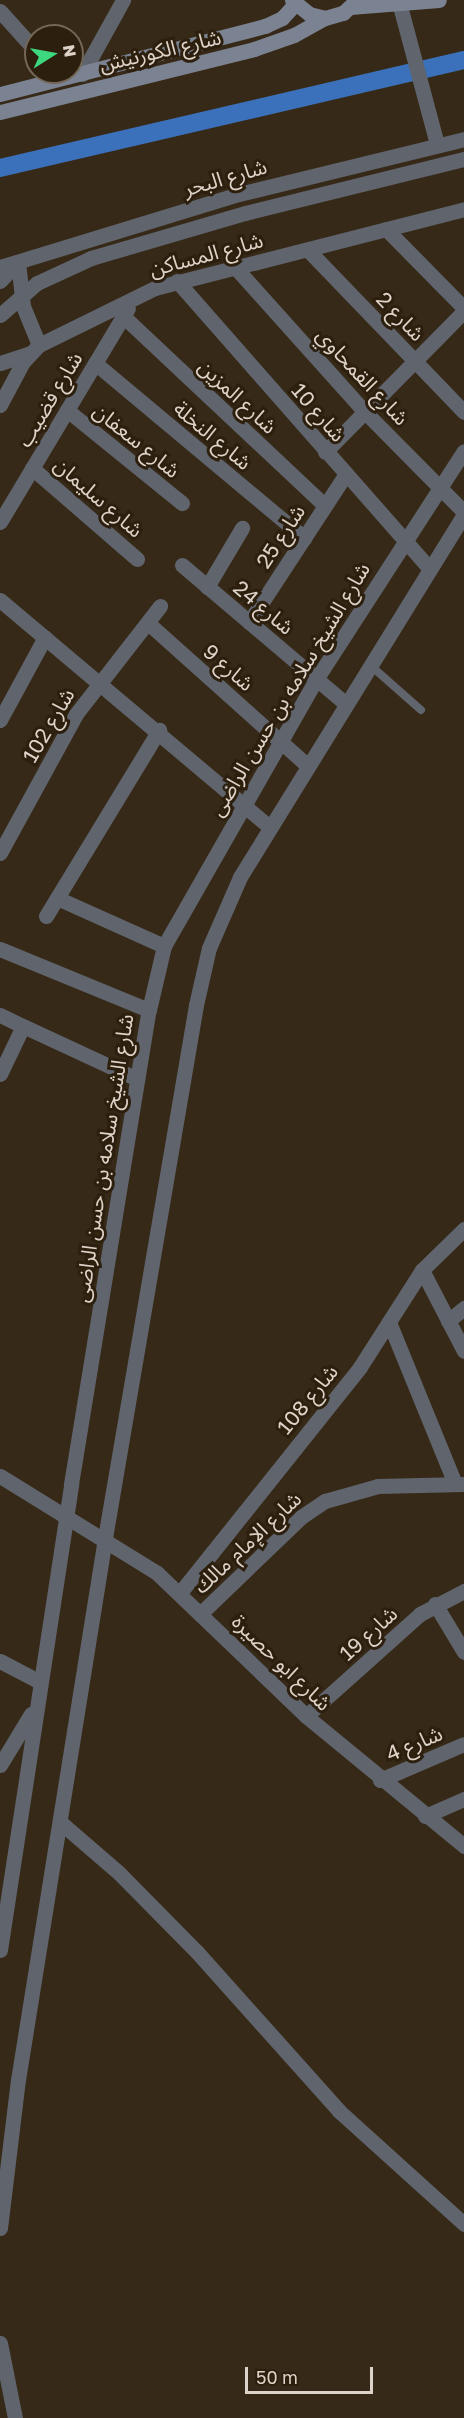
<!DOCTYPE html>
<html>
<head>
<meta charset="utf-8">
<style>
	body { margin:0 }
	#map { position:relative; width:464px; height:2418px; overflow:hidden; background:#372917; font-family:"Golos Text","Noto Sans Arabic",sans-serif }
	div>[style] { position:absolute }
	.canal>* { height:18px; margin:-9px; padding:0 9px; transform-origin:9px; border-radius:9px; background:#3b71ba }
	.service>* { height:8px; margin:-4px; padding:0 4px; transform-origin:4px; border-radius:4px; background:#5f646d }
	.minor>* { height:15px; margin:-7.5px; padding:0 7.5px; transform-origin:7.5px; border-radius:7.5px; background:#5f646d }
	.tertiary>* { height:15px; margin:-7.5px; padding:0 7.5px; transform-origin:7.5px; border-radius:7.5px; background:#5f646d }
	.secondary>* { height:15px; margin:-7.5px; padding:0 7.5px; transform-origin:7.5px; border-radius:7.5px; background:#7b8392 }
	span { translate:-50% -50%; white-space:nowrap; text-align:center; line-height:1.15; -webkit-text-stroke:6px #2d1f0d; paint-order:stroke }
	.street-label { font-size:21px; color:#ddd3c8 }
	.north { position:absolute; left:24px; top:24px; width:60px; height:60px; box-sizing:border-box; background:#2d1f0d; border:2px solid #736758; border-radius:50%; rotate:79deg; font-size:16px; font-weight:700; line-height:24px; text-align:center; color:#ddd3c8 }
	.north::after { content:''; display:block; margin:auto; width:21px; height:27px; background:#3cd77e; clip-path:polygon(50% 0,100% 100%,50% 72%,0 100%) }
	.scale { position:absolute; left:245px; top:2367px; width:128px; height:27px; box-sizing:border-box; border:3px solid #ddd3c8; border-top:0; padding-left:8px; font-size:18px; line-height:21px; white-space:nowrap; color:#ddd3c8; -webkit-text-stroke:4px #2d1f0d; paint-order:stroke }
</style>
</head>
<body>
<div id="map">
	<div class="canal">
		<div style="left:0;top:168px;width:476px;rotate:-13.1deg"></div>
	</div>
	<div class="service">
		<div style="left:370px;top:665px;width:68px;rotate:41.4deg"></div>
	</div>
	<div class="minor">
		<div style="left:0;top:11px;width:54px;rotate:48deg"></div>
		<div style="left:82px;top:74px;width:85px;rotate:-61deg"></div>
		<div style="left:386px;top:229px;width:111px;rotate:45.4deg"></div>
		<div style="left:308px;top:250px;width:225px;rotate:46.1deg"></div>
		<div style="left:234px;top:266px;width:196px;rotate:48.1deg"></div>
		<div style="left:365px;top:412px;width:141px;rotate:45.3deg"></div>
		<div style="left:177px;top:281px;width:383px;rotate:48.7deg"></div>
		<div style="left:123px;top:316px;width:277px;rotate:43.2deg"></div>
		<div style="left:95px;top:363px;width:273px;rotate:39.9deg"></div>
		<div style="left:0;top:405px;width:49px;rotate:-61.9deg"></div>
		<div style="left:23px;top:362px;width:23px;rotate:-47deg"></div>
		<div style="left:39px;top:345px;width:129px;rotate:-26.2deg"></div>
		<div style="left:155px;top:288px;width:319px;rotate:-14.3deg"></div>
		<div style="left:67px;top:410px;width:148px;rotate:39deg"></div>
		<div style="left:325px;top:452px;width:198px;rotate:-45.4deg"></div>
		<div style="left:32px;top:468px;width:139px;rotate:40.9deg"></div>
		<div style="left:0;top:522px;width:249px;rotate:-59.1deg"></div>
		<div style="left:182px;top:565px;width:215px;rotate:40.3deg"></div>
		<div style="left:207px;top:587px;width:69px;rotate:-59.3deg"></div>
		<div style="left:0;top:600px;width:353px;rotate:40.1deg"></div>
		<div style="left:249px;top:622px;width:177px;rotate:-56.8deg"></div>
		<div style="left:148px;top:623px;width:215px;rotate:41.8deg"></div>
		<div style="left:0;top:720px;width:94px;rotate:-61.5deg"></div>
		<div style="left:0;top:853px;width:158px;rotate:-61.3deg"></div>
		<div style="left:76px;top:714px;width:137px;rotate:-52.1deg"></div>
		<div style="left:57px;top:898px;width:117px;rotate:24.2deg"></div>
		<div style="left:46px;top:916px;width:218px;rotate:-58.7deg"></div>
		<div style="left:0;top:949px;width:161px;rotate:22.3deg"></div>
		<div style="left:0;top:1015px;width:25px;rotate:26deg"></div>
		<div style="left:0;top:1074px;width:53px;rotate:-64.4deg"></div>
		<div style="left:23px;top:1026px;width:126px;rotate:24.9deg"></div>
		<div style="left:422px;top:1270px;width:91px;rotate:62.6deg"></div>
		<div style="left:448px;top:1321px;width:21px;rotate:-39deg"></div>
		<div style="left:389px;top:1322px;width:175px;rotate:67.8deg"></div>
		<div style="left:0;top:1476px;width:185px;rotate:31.7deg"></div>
		<div style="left:157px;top:1573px;width:207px;rotate:43.8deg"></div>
		<div style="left:306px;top:1716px;width:205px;rotate:39.4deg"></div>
		<div style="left:179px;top:1594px;width:290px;rotate:-51.4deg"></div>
		<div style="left:360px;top:1367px;width:115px;rotate:-57.4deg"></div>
		<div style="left:422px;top:1270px;width:59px;rotate:-44.3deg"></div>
		<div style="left:435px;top:1604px;width:56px;rotate:58.9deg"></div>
		<div style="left:200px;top:1614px;width:140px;rotate:-43.8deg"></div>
		<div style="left:301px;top:1517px;width:29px;rotate:-34deg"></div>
		<div style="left:325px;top:1501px;width:55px;rotate:-15.8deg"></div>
		<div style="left:378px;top:1486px;width:86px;rotate:-1.3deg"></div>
		<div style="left:0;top:1661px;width:45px;rotate:27.7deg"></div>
		<div style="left:306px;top:1716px;width:153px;rotate:-41.8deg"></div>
		<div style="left:420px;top:1614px;width:50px;rotate:-27.6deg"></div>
		<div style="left:0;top:1765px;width:60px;rotate:-58.7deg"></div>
		<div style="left:380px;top:1780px;width:91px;rotate:-23.2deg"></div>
		<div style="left:425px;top:1816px;width:43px;rotate:-23.6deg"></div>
		<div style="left:60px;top:1822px;width:78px;rotate:40.8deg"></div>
		<div style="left:119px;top:1873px;width:111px;rotate:45.4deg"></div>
		<div style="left:197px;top:1952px;width:213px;rotate:48.2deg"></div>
		<div style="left:339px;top:2111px;width:169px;rotate:42.1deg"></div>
		<div style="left:0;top:1950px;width:471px;rotate:-81.3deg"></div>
		<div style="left:71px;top:1484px;width:480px;rotate:-80.7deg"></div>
		<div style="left:149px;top:1010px;width:66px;rotate:-76.8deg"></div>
		<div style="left:164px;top:946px;width:309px;rotate:-60.3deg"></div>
		<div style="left:317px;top:678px;width:270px;rotate:-57.1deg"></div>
		<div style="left:0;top:2228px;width:149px;rotate:-83.1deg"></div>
		<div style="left:18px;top:2080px;width:549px;rotate:-80.88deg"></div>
		<div style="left:105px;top:1538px;width:541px;rotate:-80.31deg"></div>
		<div style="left:196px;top:1005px;width:58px;rotate:-77.2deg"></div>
		<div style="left:209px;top:948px;width:77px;rotate:-66.4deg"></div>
		<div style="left:240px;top:877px;width:427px;rotate:-58.3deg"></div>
		<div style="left:0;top:2343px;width:76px;rotate:78.7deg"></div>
	</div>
	<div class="tertiary">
		<div style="left:400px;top:6px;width:143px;rotate:75deg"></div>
		<div style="left:18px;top:262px;width:44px;rotate:83.5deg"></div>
		<div style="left:23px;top:306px;width:42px;rotate:67.7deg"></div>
		<div style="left:0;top:267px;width:250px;rotate:-17deg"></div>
		<div style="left:239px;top:194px;width:232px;rotate:-13.7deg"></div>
		<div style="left:0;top:281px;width:26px;rotate:-47deg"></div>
		<div style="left:0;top:315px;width:49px;rotate:-40.9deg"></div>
		<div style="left:37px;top:283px;width:60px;rotate:-24.8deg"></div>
		<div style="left:91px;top:258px;width:160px;rotate:-16.3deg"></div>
		<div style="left:245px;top:213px;width:226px;rotate:-13.9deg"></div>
		<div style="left:0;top:363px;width:32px;rotate:-18deg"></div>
	</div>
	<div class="secondary">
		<div style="left:292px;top:0;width:22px;rotate:39deg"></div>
		<div style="left:309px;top:14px;width:16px;rotate:14deg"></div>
		<div style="left:325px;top:18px;width:19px;rotate:-16deg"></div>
		<div style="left:343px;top:13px;width:18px;rotate:-43deg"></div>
		<div style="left:350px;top:7px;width:89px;rotate:-4.5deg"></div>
		<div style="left:0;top:94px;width:274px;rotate:-14.4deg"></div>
		<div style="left:265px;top:26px;width:19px;rotate:-25deg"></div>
		<div style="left:282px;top:18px;width:19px;rotate:-47deg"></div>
		<div style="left:0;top:112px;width:262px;rotate:-13.9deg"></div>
		<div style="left:254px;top:49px;width:42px;rotate:-19.3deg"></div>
		<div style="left:294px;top:35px;width:35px;rotate:-29deg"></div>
	</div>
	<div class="street-label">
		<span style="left:160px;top:50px;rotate:-13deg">شارع الكورنيش</span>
		<span style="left:225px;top:177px;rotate:-16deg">شارع البحر</span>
		<span style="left:206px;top:254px;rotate:-15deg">شارع المساكن</span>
		<span style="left:401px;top:316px;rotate:46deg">شارع 2</span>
		<span style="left:363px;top:376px;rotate:47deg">شارع القمحاوي</span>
		<span style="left:238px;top:396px;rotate:43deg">شارع المزين</span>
		<span style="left:49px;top:399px;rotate:-59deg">شارع قضيب</span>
		<span style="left:319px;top:412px;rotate:49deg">شارع 10</span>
		<span style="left:213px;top:435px;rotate:40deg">شارع النخلة</span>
		<span style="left:137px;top:440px;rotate:39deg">شارع سعفان</span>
		<span style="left:99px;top:497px;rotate:41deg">شارع سليمان</span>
		<span style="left:280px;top:536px;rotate:-57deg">شارع 25</span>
		<span style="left:264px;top:607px;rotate:40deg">شارع 24</span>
		<span style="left:229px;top:667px;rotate:41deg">شارع 9</span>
		<span style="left:289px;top:689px;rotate:-59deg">شارع الشيخ سلامه بن حسن الراضى</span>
		<span style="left:48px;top:725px;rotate:-60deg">شارع 102</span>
		<span style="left:103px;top:1158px;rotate:-81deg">شارع الشيخ سلامه بن حسن الراضى</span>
		<span style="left:307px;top:1399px;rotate:-51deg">شارع 108</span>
		<span style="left:247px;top:1542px;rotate:-43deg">شارع الإمام مالك</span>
		<span style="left:368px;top:1633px;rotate:-42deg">شارع 19</span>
		<span style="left:282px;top:1662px;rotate:44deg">شارع ابو حصيرة</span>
		<span style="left:414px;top:1743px;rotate:-23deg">شارع 4</span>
	</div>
	<div class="north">N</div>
	<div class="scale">50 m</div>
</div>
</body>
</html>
